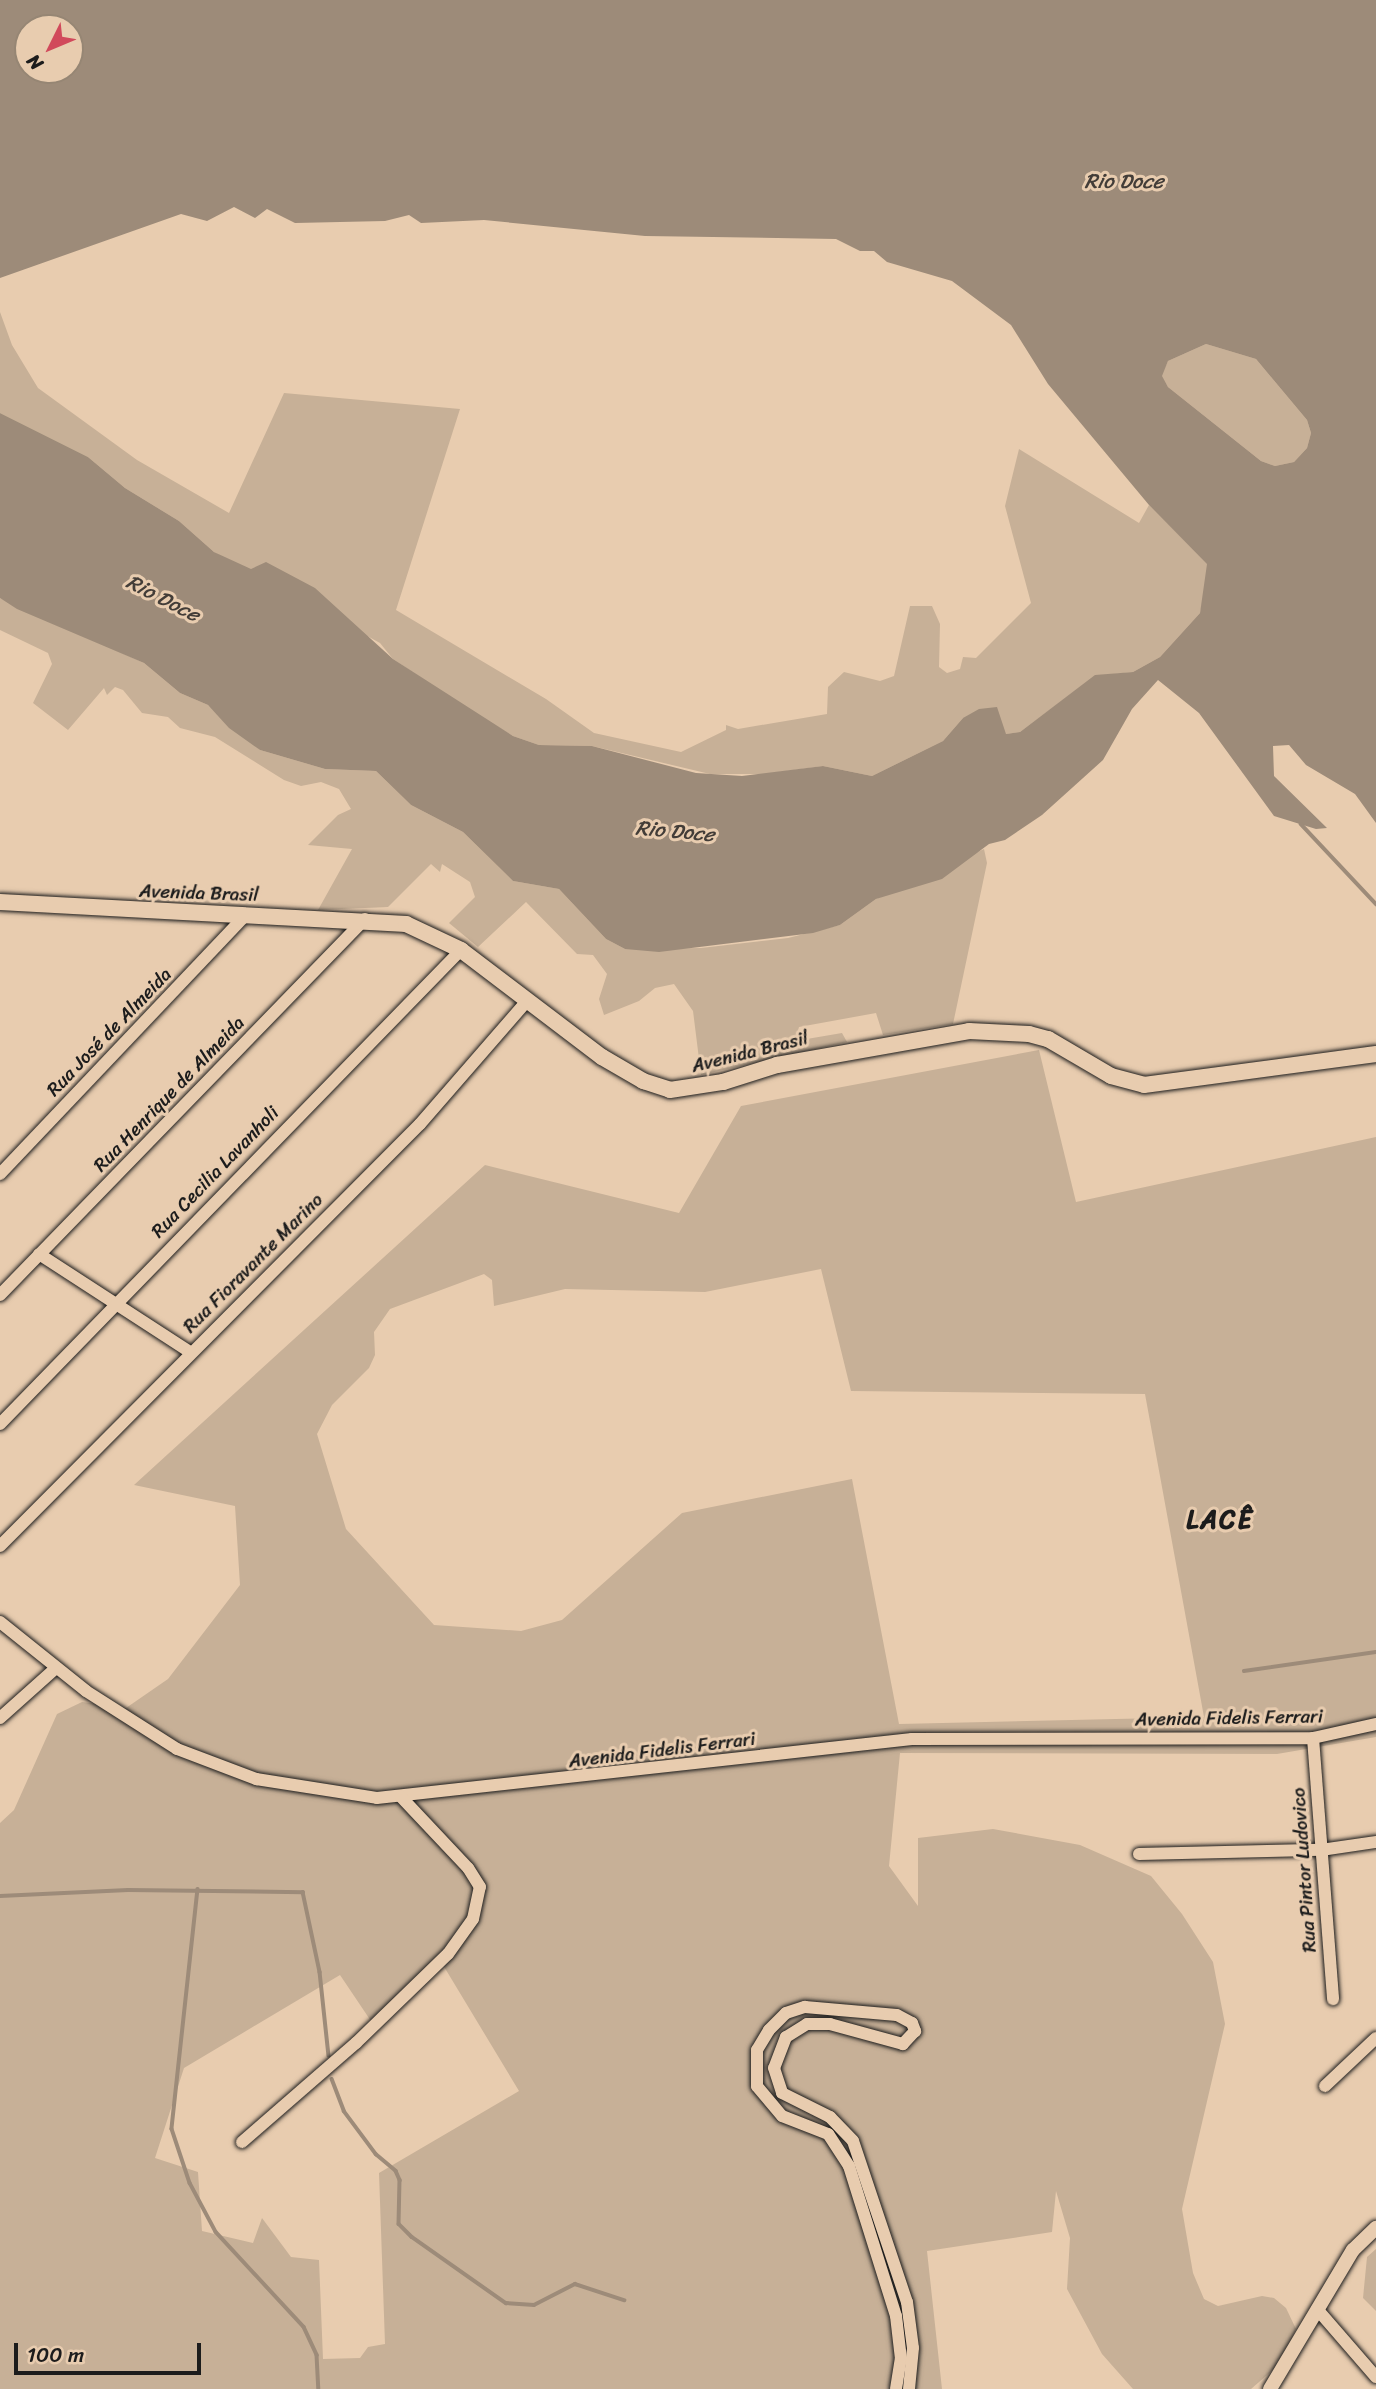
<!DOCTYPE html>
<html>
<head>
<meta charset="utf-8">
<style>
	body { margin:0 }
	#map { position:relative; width:1376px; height:2389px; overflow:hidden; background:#e8ccaf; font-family:Sriracha,sans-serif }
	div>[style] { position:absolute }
	.green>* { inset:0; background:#c7b097 }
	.water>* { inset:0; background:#9d8b79 }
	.stream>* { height:3.5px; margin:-1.75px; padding:0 1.75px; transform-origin:1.75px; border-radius:1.75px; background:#9d8b79 }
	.roads { filter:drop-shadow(0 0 2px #1c1c1c) drop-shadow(0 0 2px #1c1c1c) }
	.minor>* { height:12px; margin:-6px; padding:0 6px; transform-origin:6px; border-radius:6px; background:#e8ccaf }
	.tertiary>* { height:14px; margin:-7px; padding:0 7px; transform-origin:7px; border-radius:7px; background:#e8ccaf }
	.secondary>* { height:16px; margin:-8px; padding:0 8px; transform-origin:8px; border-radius:8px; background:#e8ccaf }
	span { translate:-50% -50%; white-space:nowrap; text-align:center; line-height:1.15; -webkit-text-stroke:6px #e8ccaf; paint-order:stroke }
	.street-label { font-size:19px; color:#1c1c1c }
	.water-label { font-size:21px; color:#433d38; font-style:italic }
	.district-label { font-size:26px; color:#1c1c1c; font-weight:700; letter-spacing:2px }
	.north { position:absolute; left:14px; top:14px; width:70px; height:70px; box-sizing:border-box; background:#e8ccaf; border:2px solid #968674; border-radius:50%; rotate:227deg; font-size:19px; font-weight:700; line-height:28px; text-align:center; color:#1c1c1c }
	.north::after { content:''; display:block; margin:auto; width:24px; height:32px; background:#d1495b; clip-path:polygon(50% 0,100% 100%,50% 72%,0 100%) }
	.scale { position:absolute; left:14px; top:2343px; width:187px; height:32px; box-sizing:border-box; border:4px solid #1c1c1c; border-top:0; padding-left:9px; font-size:21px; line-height:24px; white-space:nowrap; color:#1c1c1c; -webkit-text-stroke:5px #e8ccaf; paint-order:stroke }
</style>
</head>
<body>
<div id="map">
	<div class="green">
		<div style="clip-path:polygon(0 312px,12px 345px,38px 388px,137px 460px,229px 513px,284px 393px,460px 409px,396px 610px,546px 699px,594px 733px,681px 752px,726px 730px,726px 725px,738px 729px,827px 714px,828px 687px,844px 672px,880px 681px,894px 676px,910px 606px,932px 606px,940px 624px,939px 667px,947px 673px,960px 669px,963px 657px,976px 658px,1031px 603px,1005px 506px,1019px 449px,1139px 523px,1149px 505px,1207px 563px,1207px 584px,1200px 613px,1160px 657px,1133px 672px,1095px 676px,1020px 732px,1006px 734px,963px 718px,943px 741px,872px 776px,823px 766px,764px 774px,710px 774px,592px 746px,539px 745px,513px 736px,468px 709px,393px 659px,380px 643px,214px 552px,179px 521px,125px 488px,88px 457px,0 413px)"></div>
		<div style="clip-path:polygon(1206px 344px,1256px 359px,1307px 420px,1311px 433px,1307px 448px,1294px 462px,1275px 466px,1261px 461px,1168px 387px,1161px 376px,1168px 361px)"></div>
		<div style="clip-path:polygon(0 598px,144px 663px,180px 693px,208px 705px,260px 750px,325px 769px,376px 771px,411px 805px,463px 832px,513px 881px,559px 889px,606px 939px,625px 949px,701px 948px,788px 938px,840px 925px,876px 899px,984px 849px,987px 863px,953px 1024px,883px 1035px,876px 1013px,799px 1027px,795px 1041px,842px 1033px,847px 1042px,701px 1075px,693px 1011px,674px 984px,655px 988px,639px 1001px,604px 1015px,599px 999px,607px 974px,593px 955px,577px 954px,526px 902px,478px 947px,449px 923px,475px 897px,470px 882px,442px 864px,440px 872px,431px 864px,388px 907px,318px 910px,352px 849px,308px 845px,338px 815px,351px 809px,339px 789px,321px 782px,301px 786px,284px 780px,215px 737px,180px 728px,168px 717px,142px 713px,123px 690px,115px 687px,107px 695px,104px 688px,68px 730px,33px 703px,52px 664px,48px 653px,0 630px)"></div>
		<div style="clip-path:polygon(evenodd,1039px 1050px,1076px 1202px,1376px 1137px,1376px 1737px,1277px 1754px,900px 1753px,889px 1866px,918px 1906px,918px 1838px,993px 1829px,1080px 1845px,1151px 1876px,1182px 1914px,1213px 1962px,1225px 2024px,1182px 2209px,1193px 2273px,1204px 2299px,1218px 2306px,1262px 2296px,1274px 2298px,1286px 2308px,1296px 2329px,1282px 2362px,1251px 2389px,1133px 2389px,1102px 2354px,1067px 2289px,1070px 2238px,1056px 2191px,1052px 2232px,927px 2251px,942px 2389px,0 2389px,0 1823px,14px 1810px,57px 1714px,82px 1702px,126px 1708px,168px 1679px,240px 1585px,235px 1506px,134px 1485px,485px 1165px,679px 1213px,741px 1106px,1039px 1050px,821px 1269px,851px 1391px,1145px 1394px,1204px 1717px,899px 1724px,852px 1479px,682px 1513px,562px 1620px,521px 1631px,434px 1625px,346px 1529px,317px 1434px,332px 1405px,369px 1368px,375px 1355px,374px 1332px,390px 1309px,484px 1274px,492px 1280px,494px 1306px,565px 1289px,705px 1292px,821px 1269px,1039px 1050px,440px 1960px,519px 2091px,379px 2173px,385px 2344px,368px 2347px,360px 2358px,323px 2359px,319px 2260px,291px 2257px,262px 2218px,253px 2243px,202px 2231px,198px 2172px,155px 2158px,184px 2068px,340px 1975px,377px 2030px,440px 1960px)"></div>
		<div style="clip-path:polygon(1376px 2249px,1376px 2311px,1363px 2298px,1367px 2257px)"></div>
	</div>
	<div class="water">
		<div style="clip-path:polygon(evenodd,0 0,1376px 0,1376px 823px,1355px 794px,1306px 765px,1289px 745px,1273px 746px,1274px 776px,1327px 828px,1316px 829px,1274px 816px,1199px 713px,1158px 680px,1132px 709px,1103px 760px,1042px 815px,1005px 840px,989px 844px,942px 879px,876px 899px,840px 925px,813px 933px,659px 952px,625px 949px,606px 939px,559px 889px,513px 881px,463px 832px,411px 805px,376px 771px,325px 769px,260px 750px,229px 728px,208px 705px,180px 693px,144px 663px,17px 609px,0 598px,0 413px,88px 457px,125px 488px,179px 521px,214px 552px,251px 569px,266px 562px,315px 588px,393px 659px,513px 736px,539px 745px,592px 746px,696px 773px,742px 776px,823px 766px,872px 776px,943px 741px,963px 718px,979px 709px,997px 707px,1006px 734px,1020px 732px,1095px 675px,1133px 672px,1160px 657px,1200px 613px,1207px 564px,1149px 505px,1048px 384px,1011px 325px,952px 281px,887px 262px,874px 251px,860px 251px,836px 239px,645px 236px,484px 220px,421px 223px,409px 215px,385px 221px,295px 223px,267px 209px,255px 218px,234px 207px,207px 221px,181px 214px,0 278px,0 0,28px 28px,70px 28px,70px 70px,28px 70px,28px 28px,0 0,1206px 344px,1256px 359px,1307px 420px,1311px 433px,1307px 448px,1294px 462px,1275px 466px,1261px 461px,1168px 387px,1162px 376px,1168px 361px,1206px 344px)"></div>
	</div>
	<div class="stream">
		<div style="left:1301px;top:824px;width:110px;rotate:46.8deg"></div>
		<div style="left:1244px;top:1671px;width:133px;rotate:-8.2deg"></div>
		<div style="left:198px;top:1889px;width:241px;rotate:96.2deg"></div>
		<div style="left:172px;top:2129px;width:57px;rotate:71.6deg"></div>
		<div style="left:190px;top:2183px;width:55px;rotate:62deg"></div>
		<div style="left:216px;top:2232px;width:129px;rotate:47.2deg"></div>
		<div style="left:304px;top:2327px;width:31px;rotate:65deg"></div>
		<div style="left:317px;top:2355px;width:34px;rotate:87deg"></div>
		<div style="left:0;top:1896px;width:128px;rotate:-2.7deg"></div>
		<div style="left:128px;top:1890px;width:175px;rotate:0.7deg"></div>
		<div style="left:303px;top:1892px;width:82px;rotate:78deg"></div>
		<div style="left:320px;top:1972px;width:84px;rotate:83.9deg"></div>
		<div style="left:332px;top:2079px;width:34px;rotate:69deg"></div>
		<div style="left:344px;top:2111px;width:54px;rotate:53.3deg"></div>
		<div style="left:376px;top:2154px;width:26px;rotate:40deg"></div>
		<div style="left:396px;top:2171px;width:10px;rotate:66deg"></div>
		<div style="left:400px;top:2180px;width:44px;rotate:91.3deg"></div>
		<div style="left:399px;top:2224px;width:18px;rotate:45deg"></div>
		<div style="left:412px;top:2237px;width:115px;rotate:35.1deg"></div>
		<div style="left:506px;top:2303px;width:28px;rotate:4deg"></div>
		<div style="left:534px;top:2305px;width:46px;rotate:-27.1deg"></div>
		<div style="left:575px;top:2284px;width:52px;rotate:18.1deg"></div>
	</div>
	<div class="roads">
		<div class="minor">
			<div style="left:0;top:1174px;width:356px;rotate:-46.5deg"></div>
			<div style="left:39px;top:1254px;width:180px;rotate:33deg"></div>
			<div style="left:0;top:1295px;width:524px;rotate:-45.85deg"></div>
			<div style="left:0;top:1424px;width:661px;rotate:-45.8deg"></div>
			<div style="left:0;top:1546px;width:595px;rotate:-45.14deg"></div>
			<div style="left:420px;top:1124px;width:163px;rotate:-49deg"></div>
			<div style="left:0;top:1622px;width:110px;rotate:38.7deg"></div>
			<div style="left:86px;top:1691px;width:108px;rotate:32.5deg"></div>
			<div style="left:177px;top:1749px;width:85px;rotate:20.8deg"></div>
			<div style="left:256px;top:1779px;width:122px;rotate:8.9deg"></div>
			<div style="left:377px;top:1798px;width:538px;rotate:-6.29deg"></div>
			<div style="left:912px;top:1739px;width:401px;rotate:-0.1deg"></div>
			<div style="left:1313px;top:1738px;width:65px;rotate:-12.5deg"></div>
			<div style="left:0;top:1718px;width:75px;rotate:-41.8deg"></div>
			<div style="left:1313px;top:1738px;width:262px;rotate:85.6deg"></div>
			<div style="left:1139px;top:1854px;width:182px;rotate:-1.3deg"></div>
			<div style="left:1321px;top:1850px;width:56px;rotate:-8.3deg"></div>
			<div style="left:1325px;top:2086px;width:70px;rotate:-43.3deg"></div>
			<div style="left:242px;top:2142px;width:151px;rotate:-41deg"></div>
			<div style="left:356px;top:2043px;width:128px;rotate:-44.1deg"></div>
			<div style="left:448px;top:1954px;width:43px;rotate:-54.5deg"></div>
			<div style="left:473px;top:1919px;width:33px;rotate:-78deg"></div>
			<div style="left:480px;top:1887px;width:22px;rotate:-122deg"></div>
			<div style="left:468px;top:1868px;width:98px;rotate:-133.3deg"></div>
			<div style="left:1317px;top:2309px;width:90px;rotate:49.1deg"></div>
			<div style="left:896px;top:2389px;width:30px;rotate:-81deg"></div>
			<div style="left:901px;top:2359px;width:43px;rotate:-96.6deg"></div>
			<div style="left:896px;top:2316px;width:157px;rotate:-107.4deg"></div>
			<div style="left:849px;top:2166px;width:38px;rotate:-123deg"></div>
			<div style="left:828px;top:2134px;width:49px;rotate:-158.6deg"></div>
			<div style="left:782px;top:2116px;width:39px;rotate:-130deg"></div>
			<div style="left:757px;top:2086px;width:36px;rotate:-90deg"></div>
			<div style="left:757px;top:2050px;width:23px;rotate:-59deg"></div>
			<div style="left:769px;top:2030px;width:24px;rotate:-45deg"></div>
			<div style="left:786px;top:2013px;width:20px;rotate:-18deg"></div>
			<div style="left:805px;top:2007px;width:92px;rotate:5deg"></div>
			<div style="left:897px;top:2015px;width:17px;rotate:28deg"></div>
			<div style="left:912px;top:2023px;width:9px;rotate:69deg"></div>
			<div style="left:915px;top:2031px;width:18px;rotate:133deg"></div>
			<div style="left:903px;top:2044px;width:76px;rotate:-164.7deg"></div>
			<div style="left:830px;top:2024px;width:23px;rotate:180deg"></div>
			<div style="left:807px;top:2024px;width:25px;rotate:148deg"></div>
			<div style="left:786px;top:2037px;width:33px;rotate:111deg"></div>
			<div style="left:774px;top:2068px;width:26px;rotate:72deg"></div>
			<div style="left:782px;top:2093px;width:54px;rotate:26.6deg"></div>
			<div style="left:830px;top:2117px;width:33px;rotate:46deg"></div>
			<div style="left:853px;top:2141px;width:170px;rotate:71.5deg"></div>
			<div style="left:907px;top:2302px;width:46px;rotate:82.6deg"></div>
			<div style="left:913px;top:2348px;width:41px;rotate:95.6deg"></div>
		</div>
		<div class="tertiary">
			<div style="left:1270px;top:2389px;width:162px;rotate:-59.2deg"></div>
			<div style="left:1353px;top:2250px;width:32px;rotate:-44deg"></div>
		</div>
		<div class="secondary">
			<div style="left:0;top:902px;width:407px;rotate:3.1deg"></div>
			<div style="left:406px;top:924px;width:61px;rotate:25.3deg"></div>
			<div style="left:461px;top:950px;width:177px;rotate:37.2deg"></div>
			<div style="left:602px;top:1057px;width:48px;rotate:30.3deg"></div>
			<div style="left:643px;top:1081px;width:28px;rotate:18deg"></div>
			<div style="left:670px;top:1090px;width:54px;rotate:-8.6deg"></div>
			<div style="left:723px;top:1082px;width:57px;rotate:-17.5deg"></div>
			<div style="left:777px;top:1065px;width:195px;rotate:-10deg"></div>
			<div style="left:969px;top:1031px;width:60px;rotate:2.9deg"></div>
			<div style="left:1029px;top:1034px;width:20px;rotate:15deg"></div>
			<div style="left:1048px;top:1039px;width:73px;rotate:30.4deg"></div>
			<div style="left:1111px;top:1076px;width:34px;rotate:15deg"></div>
			<div style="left:1144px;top:1085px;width:234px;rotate:-7.6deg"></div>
		</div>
	</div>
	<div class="street-label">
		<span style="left:199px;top:893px;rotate:2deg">Avenida Brasil</span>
		<span style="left:109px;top:1032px;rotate:-46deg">Rua José de Almeida</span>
		<span style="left:750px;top:1052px;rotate:-14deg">Avenida Brasil</span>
		<span style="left:169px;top:1094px;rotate:-46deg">Rua Henrique de Almeida</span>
		<span style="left:215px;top:1172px;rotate:-46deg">Rua Cecilia Lavanholi</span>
		<span style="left:253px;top:1263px;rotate:-45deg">Rua Fioravante Marino</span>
		<span style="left:1229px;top:1718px;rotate:-1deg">Avenida Fidelis Ferrari</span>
		<span style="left:662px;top:1750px;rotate:-7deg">Avenida Fidelis Ferrari</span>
		<span style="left:1304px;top:1870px;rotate:-94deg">Rua Pintor Ludovico</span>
	</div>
	<div class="water-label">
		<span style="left:1124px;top:181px">Rio Doce</span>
		<span style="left:163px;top:598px;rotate:27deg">Rio Doce</span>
		<span style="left:675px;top:831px;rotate:5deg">Rio Doce</span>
	</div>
	<div class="district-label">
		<span style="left:1220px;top:1520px">LACÊ</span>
	</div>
	<div class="north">N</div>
	<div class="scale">100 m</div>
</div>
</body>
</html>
